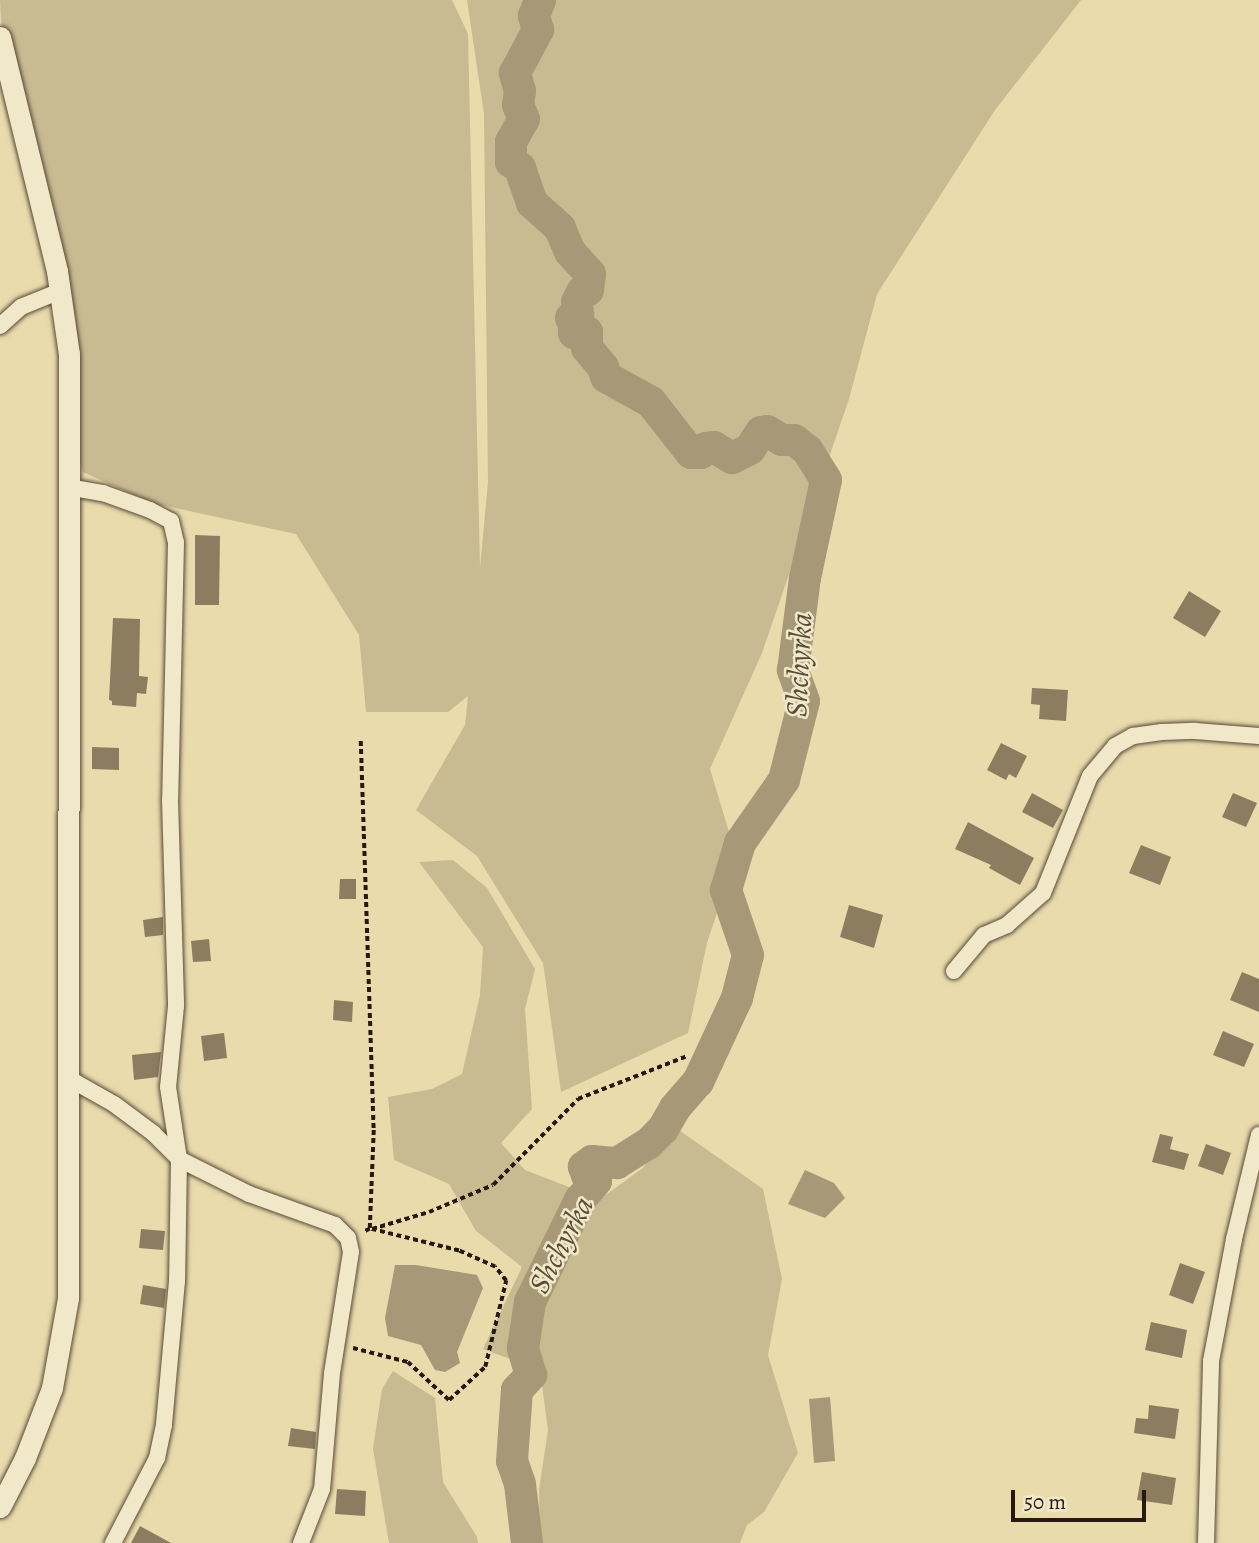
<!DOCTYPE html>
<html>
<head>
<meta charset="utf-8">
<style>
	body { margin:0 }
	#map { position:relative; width:1259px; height:1543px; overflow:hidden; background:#e9dbac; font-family:Alegreya,serif }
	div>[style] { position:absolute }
	.green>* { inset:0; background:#c8ba91 }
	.water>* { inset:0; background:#a79977 }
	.river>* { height:32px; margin:-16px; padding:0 16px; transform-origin:16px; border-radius:16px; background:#a79977 }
	.building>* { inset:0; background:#8c7d61 }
	.path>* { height:3.5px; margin-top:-1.75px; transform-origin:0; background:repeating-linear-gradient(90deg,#271810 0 5px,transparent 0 8.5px) }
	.roads { filter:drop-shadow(0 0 2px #584937) drop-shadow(0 0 2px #584937) }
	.street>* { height:16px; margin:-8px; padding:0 8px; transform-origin:8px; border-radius:8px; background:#f1e8c9 }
	.secondary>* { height:21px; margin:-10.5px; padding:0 10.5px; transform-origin:10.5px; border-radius:10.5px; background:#f1e8c9 }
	span { translate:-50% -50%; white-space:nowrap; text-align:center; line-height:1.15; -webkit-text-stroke:5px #f1e8c9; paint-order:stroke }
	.water-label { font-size:30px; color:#5a4c39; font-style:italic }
	.scale { position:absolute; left:1011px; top:1490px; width:135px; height:32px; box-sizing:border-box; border:4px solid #271810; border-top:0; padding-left:9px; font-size:21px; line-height:24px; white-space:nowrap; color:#271810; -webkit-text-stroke:5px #f1e8c9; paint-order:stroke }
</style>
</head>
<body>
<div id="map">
	<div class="green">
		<div style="clip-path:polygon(0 0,452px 0,468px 34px,480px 568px,488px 482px,484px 114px,467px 0,1081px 0,995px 110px,877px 294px,849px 399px,762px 653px,710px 769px,736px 855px,707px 943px,688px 1033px,561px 1092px,543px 963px,477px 856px,416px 810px,465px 725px,468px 696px,448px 712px,366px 712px,359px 635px,296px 534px,152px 503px,83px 472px,77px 451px,77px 376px,62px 247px,25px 102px,1px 21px)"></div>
		<div style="clip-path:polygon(453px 860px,487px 888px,535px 969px,525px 1009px,532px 1109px,501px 1143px,525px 1170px,600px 1199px,643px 1168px,673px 1126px,763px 1189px,782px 1279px,768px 1355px,798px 1453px,764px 1512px,747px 1525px,740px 1543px,540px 1543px,539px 1490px,548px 1430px,540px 1370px,483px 1349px,522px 1267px,476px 1231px,449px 1184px,394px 1160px,388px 1097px,432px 1089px,462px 1074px,480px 995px,483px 947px,419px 862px)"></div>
		<div style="clip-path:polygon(393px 1371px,435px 1398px,443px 1482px,477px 1537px,478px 1543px,389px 1543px,373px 1449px,382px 1389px)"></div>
	</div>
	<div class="water">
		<div style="clip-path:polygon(805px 1170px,834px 1183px,845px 1198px,825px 1218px,788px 1204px)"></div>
		<div style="clip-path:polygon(395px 1265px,416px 1265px,477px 1275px,483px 1288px,457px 1352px,460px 1363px,445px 1372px,435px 1370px,421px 1345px,388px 1336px,385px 1318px)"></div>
		<div style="clip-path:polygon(830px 1397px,835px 1461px,814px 1463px,809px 1399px)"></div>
	</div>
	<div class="river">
		<div style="left:527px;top:1543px;width:59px;rotate:-96.8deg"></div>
		<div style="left:520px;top:1484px;width:24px;rotate:-109deg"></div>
		<div style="left:512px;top:1461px;width:71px;rotate:-86deg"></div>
		<div style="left:517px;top:1390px;width:21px;rotate:-47deg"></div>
		<div style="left:531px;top:1375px;width:28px;rotate:-107deg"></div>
		<div style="left:523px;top:1348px;width:47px;rotate:-81.3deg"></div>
		<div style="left:530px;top:1302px;width:114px;rotate:-63.9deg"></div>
		<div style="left:580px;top:1200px;width:25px;rotate:-50deg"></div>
		<div style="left:596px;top:1181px;width:11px;rotate:-146deg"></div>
		<div style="left:587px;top:1175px;width:9px;rotate:-111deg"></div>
		<div style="left:584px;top:1167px;width:10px;rotate:-37deg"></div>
		<div style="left:592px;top:1161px;width:25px;rotate:5deg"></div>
		<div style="left:617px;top:1163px;width:36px;rotate:-32deg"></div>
		<div style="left:648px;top:1144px;width:21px;rotate:-45deg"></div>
		<div style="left:663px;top:1129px;width:24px;rotate:-60deg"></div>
		<div style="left:675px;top:1108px;width:35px;rotate:-49deg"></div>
		<div style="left:698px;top:1082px;width:93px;rotate:-65.1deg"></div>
		<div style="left:737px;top:998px;width:44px;rotate:-75.7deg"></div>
		<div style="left:748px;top:955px;width:69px;rotate:-108.7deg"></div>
		<div style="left:726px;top:890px;width:49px;rotate:-73.4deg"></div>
		<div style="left:740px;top:843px;width:77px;rotate:-55.1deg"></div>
		<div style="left:784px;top:780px;width:81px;rotate:-75.8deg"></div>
		<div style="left:804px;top:701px;width:33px;rotate:-110deg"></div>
		<div style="left:793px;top:670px;width:93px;rotate:-82.6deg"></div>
		<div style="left:805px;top:578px;width:100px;rotate:-77.9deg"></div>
		<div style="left:826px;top:480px;width:36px;rotate:-122deg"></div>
		<div style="left:807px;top:450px;width:16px;rotate:-142deg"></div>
		<div style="left:794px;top:440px;width:12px;rotate:180deg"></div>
		<div style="left:782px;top:440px;width:17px;rotate:-149deg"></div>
		<div style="left:767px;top:431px;width:6px;rotate:171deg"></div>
		<div style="left:761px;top:432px;width:20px;rotate:123deg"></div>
		<div style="left:750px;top:449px;width:20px;rotate:153deg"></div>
		<div style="left:732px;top:458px;width:21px;rotate:-149deg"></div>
		<div style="left:714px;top:447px;width:8px;rotate:173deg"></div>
		<div style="left:706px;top:448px;width:7px;rotate:135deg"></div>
		<div style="left:701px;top:453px;width:10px;rotate:180deg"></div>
		<div style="left:691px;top:453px;width:65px;rotate:-128.1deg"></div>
		<div style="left:651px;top:402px;width:51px;rotate:-150.9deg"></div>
		<div style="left:606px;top:377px;width:10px;rotate:-107deg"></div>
		<div style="left:603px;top:367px;width:25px;rotate:-130deg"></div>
		<div style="left:587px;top:348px;width:16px;rotate:-90deg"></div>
		<div style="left:587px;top:332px;width:13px;rotate:176deg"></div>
		<div style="left:574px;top:333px;width:6px;rotate:-72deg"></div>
		<div style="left:576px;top:327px;width:10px;rotate:-119deg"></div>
		<div style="left:571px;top:318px;width:8px;rotate:-23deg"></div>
		<div style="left:578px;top:315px;width:13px;rotate:-94deg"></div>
		<div style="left:577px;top:302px;width:11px;rotate:-63deg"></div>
		<div style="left:582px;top:292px;width:6px;rotate:-18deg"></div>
		<div style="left:588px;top:290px;width:16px;rotate:-83deg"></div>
		<div style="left:590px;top:274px;width:30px;rotate:-132deg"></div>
		<div style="left:570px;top:252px;width:26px;rotate:-113deg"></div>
		<div style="left:560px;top:228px;width:38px;rotate:-138deg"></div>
		<div style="left:532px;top:203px;width:37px;rotate:-109deg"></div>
		<div style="left:520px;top:168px;width:11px;rotate:-146deg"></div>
		<div style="left:511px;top:162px;width:20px;rotate:-90deg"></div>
		<div style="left:511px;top:142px;width:26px;rotate:-61deg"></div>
		<div style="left:524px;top:119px;width:15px;rotate:-113deg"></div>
		<div style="left:518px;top:105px;width:14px;rotate:-82deg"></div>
		<div style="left:520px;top:91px;width:19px;rotate:-106deg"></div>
		<div style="left:515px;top:73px;width:49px;rotate:-61.9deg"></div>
		<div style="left:538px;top:30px;width:15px;rotate:-106deg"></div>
		<div style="left:534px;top:16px;width:17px;rotate:-69deg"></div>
	</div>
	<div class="building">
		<div style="clip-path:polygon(195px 535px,220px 536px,219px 605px,195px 605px)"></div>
		<div style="clip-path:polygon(1189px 591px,1221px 611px,1205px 637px,1173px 618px)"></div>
		<div style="clip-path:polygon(113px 618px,140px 619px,139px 676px,148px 677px,146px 694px,137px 693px,136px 707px,112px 705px,112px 701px,109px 700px)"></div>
		<div style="clip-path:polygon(1032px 688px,1068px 690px,1066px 721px,1039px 719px,1040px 705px,1031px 704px)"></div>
		<div style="clip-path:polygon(1001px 743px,1027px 756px,1016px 778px,1009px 774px,1006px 780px,987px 770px)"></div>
		<div style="clip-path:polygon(92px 747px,119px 748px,119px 770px,92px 769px)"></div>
		<div style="clip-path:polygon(1032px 793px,1063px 810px,1053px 828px,1022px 812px)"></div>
		<div style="clip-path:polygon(1233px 793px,1257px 803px,1246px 827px,1222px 817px)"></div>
		<div style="clip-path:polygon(968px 822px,1034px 858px,1020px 885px,989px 868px,991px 865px,955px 849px)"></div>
		<div style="clip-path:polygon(1141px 845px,1171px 857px,1160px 885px,1129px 873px)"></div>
		<div style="clip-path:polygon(340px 879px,356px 879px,356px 899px,339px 899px)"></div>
		<div style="clip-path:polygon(849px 905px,883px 915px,874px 948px,840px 937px)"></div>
		<div style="clip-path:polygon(163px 917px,163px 935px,145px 937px,143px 920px)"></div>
		<div style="clip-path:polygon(209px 939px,211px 961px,193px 962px,191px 941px)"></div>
		<div style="clip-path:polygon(1242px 972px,1259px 979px,1259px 1012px,1230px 1000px)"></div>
		<div style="clip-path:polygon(334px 1000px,353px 1002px,352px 1022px,333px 1020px)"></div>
		<div style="clip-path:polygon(1223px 1031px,1254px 1044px,1244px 1067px,1213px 1055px)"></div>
		<div style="clip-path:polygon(224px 1033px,227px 1058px,204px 1061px,201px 1036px)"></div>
		<div style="clip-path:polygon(161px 1052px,158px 1077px,134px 1080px,132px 1055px)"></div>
		<div style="clip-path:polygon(1160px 1134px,1173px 1137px,1170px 1149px,1189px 1154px,1184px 1170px,1152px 1162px)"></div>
		<div style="clip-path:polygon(1206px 1144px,1231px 1153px,1223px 1175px,1198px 1166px)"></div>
		<div style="clip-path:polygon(141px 1229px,165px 1231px,163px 1250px,139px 1248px)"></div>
		<div style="clip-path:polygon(1180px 1263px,1205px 1272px,1193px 1304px,1169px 1295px)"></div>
		<div style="clip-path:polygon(143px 1285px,166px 1289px,164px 1308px,140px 1304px)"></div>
		<div style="clip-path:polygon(1151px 1322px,1187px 1330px,1182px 1358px,1145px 1350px)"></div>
		<div style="clip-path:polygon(1149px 1405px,1179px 1409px,1175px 1439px,1134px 1433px,1136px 1418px,1148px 1419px)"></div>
		<div style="clip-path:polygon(291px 1428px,316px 1432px,315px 1449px,288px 1446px)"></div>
		<div style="clip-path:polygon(1142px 1472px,1176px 1478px,1172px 1505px,1137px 1500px)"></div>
		<div style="clip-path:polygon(337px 1489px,366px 1491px,365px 1516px,335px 1514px)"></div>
		<div style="clip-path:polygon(140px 1526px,171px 1543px,131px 1543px)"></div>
	</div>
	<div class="path">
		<div style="left:361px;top:741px;width:389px;rotate:88.1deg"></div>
		<div style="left:374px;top:1130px;width:99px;rotate:92.3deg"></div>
		<div style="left:370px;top:1229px;width:7px;rotate:153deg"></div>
		<div style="left:372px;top:1229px;width:59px;rotate:-16.6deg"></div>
		<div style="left:429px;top:1212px;width:69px;rotate:-22.9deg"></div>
		<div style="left:493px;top:1185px;width:121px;rotate:-45.3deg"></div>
		<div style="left:578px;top:1099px;width:117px;rotate:-21.5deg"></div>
		<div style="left:353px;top:1348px;width:57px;rotate:14.3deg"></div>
		<div style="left:408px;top:1362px;width:56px;rotate:42.8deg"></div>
		<div style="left:449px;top:1400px;width:49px;rotate:-42.5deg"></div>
		<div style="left:485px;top:1367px;width:89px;rotate:-76.3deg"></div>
		<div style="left:506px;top:1281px;width:18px;rotate:-128deg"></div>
		<div style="left:495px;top:1267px;width:39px;rotate:-156deg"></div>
		<div style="left:459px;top:1251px;width:92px;rotate:-166.1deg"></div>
	</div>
	<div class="roads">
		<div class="street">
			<div style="left:0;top:326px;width:28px;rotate:-42deg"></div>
			<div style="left:21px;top:307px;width:42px;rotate:-22.3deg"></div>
			<div style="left:68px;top:487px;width:36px;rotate:10deg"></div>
			<div style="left:103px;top:493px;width:50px;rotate:19.9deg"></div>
			<div style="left:150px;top:510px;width:24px;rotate:28deg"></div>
			<div style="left:171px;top:521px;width:22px;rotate:77deg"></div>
			<div style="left:176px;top:542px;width:258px;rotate:91.3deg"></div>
			<div style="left:170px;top:800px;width:206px;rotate:88.3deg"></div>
			<div style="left:176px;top:1006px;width:81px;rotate:95.6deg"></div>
			<div style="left:168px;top:1087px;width:73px;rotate:81.3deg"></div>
			<div style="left:179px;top:1159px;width:122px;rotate:90.9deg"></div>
			<div style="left:177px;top:1281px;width:145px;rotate:95.2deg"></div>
			<div style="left:164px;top:1425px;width:34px;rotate:102deg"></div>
			<div style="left:157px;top:1458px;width:96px;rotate:117.4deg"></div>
			<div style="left:954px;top:971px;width:47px;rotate:-50.2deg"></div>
			<div style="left:984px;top:935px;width:25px;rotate:-23deg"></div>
			<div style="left:1007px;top:925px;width:48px;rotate:-41.6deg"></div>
			<div style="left:1043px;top:893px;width:126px;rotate:-68.1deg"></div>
			<div style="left:1090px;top:776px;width:39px;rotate:-50deg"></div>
			<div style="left:1115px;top:746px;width:21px;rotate:-29deg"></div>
			<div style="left:1133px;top:736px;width:29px;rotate:-8deg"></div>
			<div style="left:1162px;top:732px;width:33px;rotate:-2deg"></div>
			<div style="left:1195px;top:731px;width:64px;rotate:4.5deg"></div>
			<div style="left:68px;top:1078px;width:53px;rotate:29.5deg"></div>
			<div style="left:114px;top:1104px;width:49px;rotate:36.6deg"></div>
			<div style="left:153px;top:1133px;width:37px;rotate:45deg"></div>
			<div style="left:179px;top:1159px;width:78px;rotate:26.6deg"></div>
			<div style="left:249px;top:1194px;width:91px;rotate:19.8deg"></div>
			<div style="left:335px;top:1225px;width:18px;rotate:45deg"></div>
			<div style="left:348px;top:1238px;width:14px;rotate:78deg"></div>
			<div style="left:351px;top:1252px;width:122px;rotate:98.9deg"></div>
			<div style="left:332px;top:1373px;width:116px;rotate:94.9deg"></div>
			<div style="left:322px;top:1489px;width:58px;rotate:111.3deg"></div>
			<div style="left:1206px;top:1543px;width:182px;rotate:-88.4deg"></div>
			<div style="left:1211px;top:1361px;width:124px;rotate:-79.3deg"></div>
			<div style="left:1234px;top:1239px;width:107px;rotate:-76.5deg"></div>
		</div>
		<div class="secondary">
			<div style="left:0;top:37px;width:241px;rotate:76.3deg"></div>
			<div style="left:57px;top:271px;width:84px;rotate:81.8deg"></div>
			<div style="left:69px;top:354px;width:944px;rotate:90.06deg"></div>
			<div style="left:68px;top:1298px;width:91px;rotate:100.1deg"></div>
			<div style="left:52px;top:1388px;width:75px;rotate:111.1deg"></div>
			<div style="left:25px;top:1458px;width:55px;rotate:117deg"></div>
		</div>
	</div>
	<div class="water-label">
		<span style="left:799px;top:665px;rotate:-87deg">Shchyrka</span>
		<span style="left:561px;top:1245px;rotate:-62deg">Shchyrka</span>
	</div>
	<div class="scale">50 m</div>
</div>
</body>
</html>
